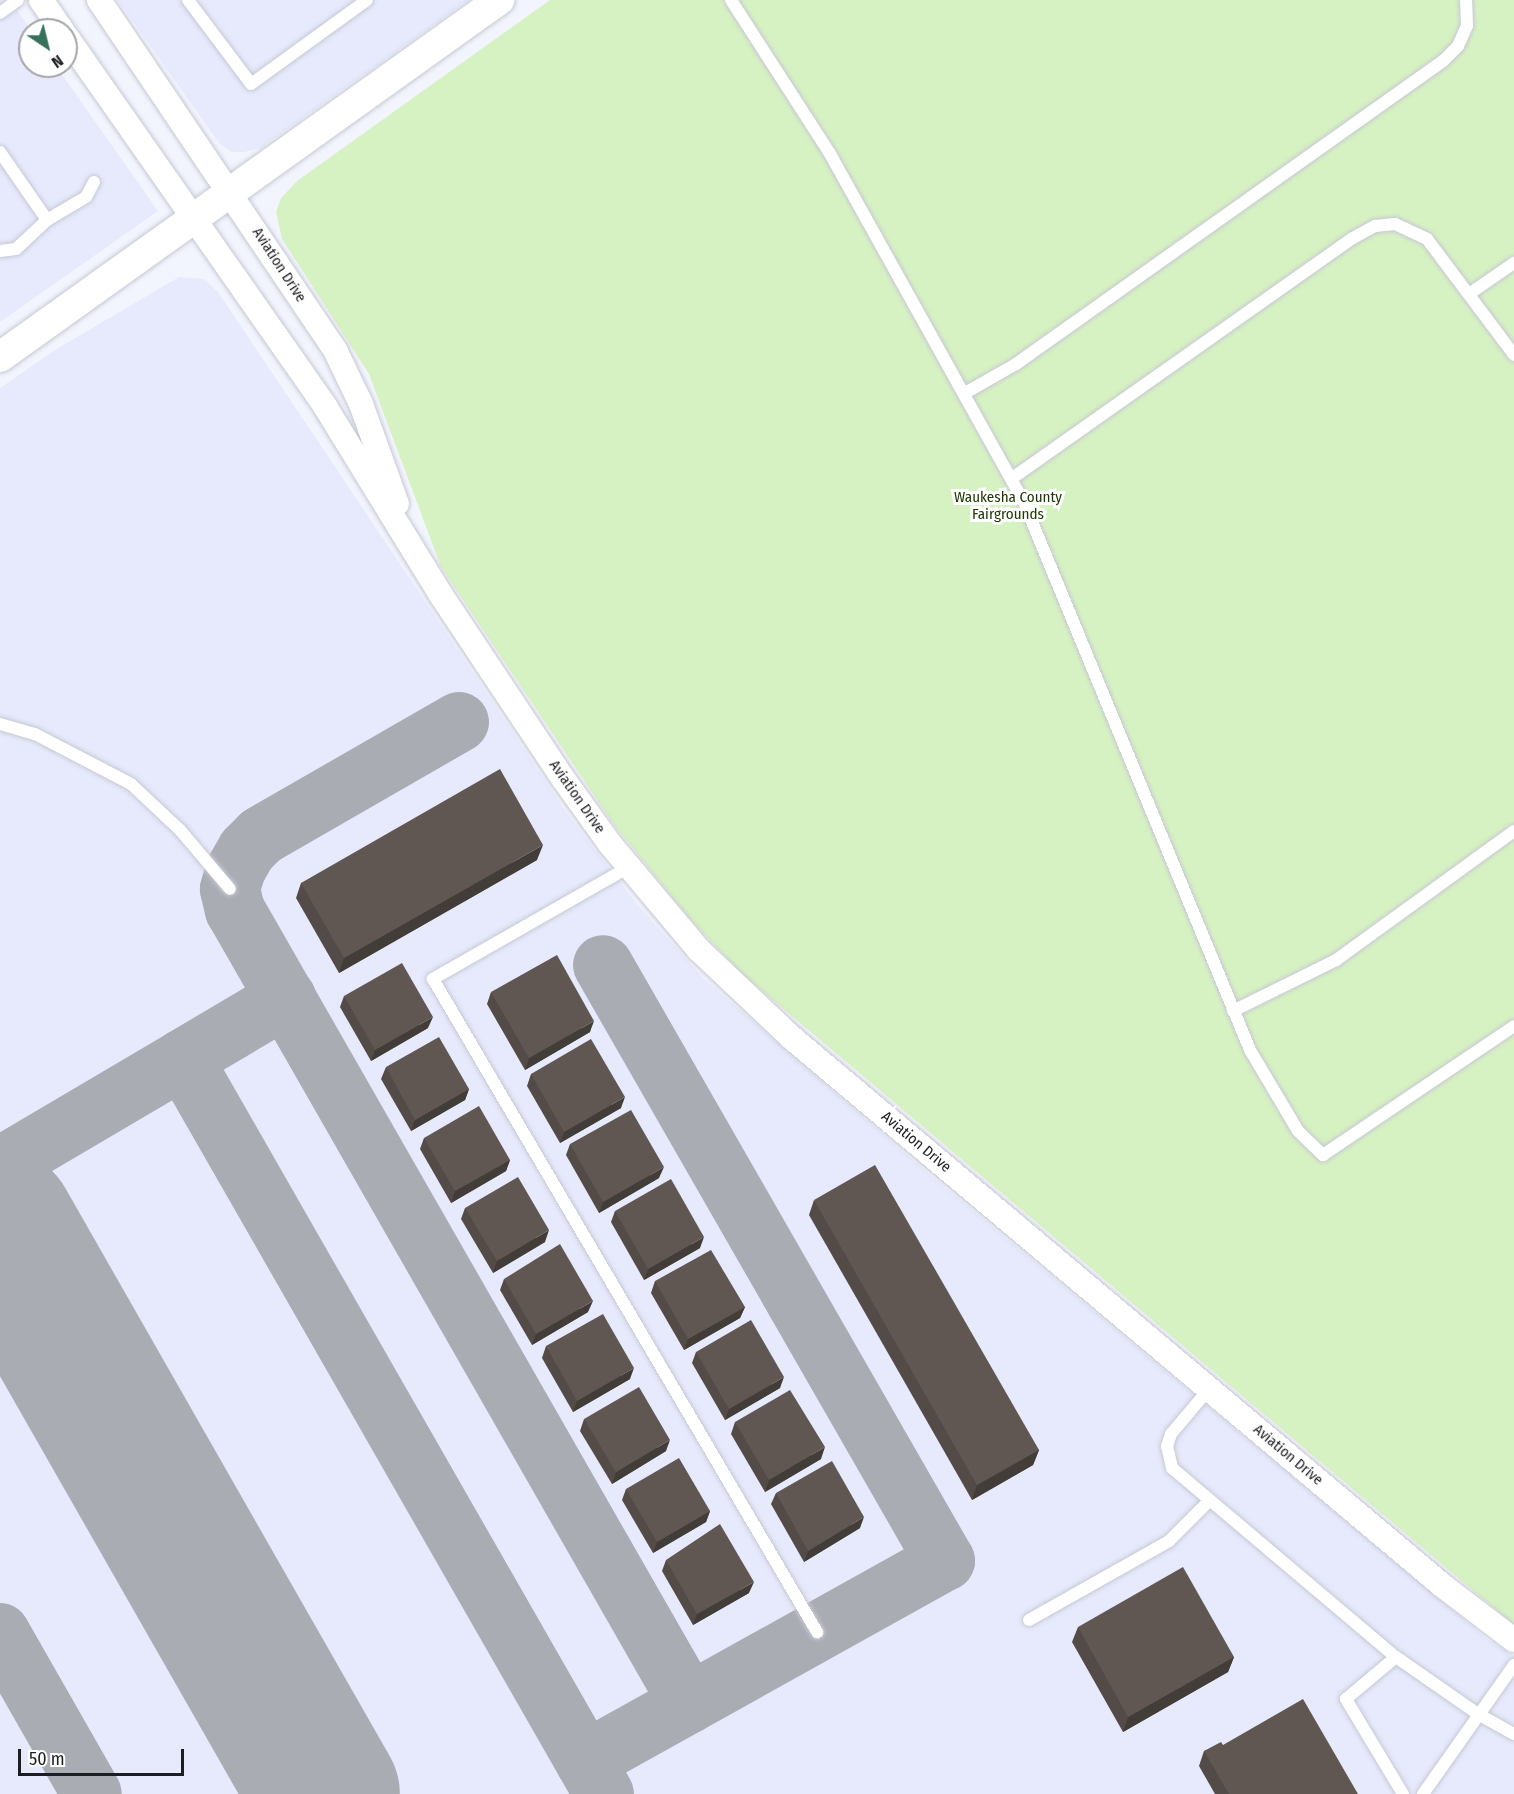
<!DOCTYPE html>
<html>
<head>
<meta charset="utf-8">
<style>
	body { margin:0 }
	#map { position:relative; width:1514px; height:1794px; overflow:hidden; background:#f3f5fe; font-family:"Fira Sans Condensed",sans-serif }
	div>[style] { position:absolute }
	.built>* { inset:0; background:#e6eafc }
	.green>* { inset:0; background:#d7f2c2 }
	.taxiway>* { height:60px; margin:-30px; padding:0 30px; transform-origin:30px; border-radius:30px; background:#aaacb4 }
	.runway>* { height:150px; margin:-75px; padding:0 75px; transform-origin:75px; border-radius:75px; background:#aaacb4 }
	.roads { filter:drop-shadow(0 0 2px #c6c9d3) drop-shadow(0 0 2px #c6c9d3) }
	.service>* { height:12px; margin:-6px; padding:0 6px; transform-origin:6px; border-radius:6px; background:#fff }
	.minor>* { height:24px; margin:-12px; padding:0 12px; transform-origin:12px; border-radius:12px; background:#fff }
	.tertiary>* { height:30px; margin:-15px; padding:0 15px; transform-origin:15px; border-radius:15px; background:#fff }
	.wall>* { inset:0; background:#534b47 }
	.shaded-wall>* { inset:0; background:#433d39 }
	.building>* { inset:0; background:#605752 }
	span { translate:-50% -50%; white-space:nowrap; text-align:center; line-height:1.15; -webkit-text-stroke:6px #fff; paint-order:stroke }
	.street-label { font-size:15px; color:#1d1e22 }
	.park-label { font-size:15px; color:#203903 }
	.north { position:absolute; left:18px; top:18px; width:60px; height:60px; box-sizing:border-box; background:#fff; border:2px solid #a5a5a7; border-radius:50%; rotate:145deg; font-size:16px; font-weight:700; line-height:24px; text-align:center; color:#1d1e22 }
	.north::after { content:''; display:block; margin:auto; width:21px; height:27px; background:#37715a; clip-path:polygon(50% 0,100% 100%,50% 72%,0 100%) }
	.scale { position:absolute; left:18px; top:1749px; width:166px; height:27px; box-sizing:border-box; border:3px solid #1d1e22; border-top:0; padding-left:8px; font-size:18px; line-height:21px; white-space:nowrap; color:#1d1e22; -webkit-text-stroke:4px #fff; paint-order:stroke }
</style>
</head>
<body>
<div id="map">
	<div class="built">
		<div style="clip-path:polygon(0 0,10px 0,31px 30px,30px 66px,56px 66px,158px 211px,0 322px)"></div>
		<div style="clip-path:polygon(118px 0,469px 0,262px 147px,245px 152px,231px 152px,219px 143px)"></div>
		<div style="clip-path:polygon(179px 277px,204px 279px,218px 292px,566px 812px,636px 903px,703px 978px,930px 1175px,1486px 1638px,1514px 1656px,1514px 1794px,0 1794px,0 388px,55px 350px)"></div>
	</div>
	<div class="green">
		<div style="clip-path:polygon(550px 0,1514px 0,1514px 1625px,741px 973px,690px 919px,614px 825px,441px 567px,369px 374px,282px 239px,276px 212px,281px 198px,297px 181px)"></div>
	</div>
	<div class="taxiway">
		<div style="left:459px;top:722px;width:228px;rotate:150.1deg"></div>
		<div style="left:261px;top:836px;width:20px;rotate:135deg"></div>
		<div style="left:247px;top:850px;width:22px;rotate:120deg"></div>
		<div style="left:236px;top:869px;width:21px;rotate:107deg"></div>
		<div style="left:230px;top:889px;width:22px;rotate:77deg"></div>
		<div style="left:235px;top:910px;width:914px;rotate:60.21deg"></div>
		<div style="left:183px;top:1059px;width:120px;rotate:-30.6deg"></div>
		<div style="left:0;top:1167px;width:212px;rotate:-30.5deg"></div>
		<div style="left:183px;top:1059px;width:847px;rotate:60.2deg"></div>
		<div style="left:0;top:1633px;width:185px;rotate:60.3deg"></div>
		<div style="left:585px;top:1761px;width:412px;rotate:-29.1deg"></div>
		<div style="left:945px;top:1561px;width:687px;rotate:-119.85deg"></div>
	</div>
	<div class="runway">
		<div style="left:0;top:1225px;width:655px;rotate:60.27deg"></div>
	</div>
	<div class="roads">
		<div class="service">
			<div style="left:188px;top:0;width:105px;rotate:53.1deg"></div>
			<div style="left:251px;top:84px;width:143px;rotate:-35.9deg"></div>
			<div style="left:731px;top:0;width:181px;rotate:57.2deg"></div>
			<div style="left:829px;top:152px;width:398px;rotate:60.9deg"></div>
			<div style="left:1023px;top:500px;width:595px;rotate:67.57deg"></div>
			<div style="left:1250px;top:1050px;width:94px;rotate:59.3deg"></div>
			<div style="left:1298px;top:1131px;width:35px;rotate:44deg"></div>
			<div style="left:1323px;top:1155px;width:230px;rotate:-34deg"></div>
			<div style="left:0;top:13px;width:22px;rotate:-36deg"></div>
			<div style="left:0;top:152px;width:83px;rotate:55.3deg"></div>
			<div style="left:0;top:251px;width:16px;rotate:-7deg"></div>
			<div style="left:16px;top:249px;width:42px;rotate:-43.1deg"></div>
			<div style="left:47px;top:220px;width:45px;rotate:-30.5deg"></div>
			<div style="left:86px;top:197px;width:17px;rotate:-62deg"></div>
			<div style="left:1469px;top:294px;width:55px;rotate:-34.6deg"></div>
			<div style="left:965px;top:393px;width:59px;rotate:-29.6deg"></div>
			<div style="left:1016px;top:364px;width:524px;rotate:-35.36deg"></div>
			<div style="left:1443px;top:61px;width:21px;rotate:-45deg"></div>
			<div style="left:1458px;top:46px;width:22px;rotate:-66deg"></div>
			<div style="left:1467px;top:26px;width:26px;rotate:-92deg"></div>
			<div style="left:1011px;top:479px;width:418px;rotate:-35.2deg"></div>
			<div style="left:1353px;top:238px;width:25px;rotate:-29deg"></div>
			<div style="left:1375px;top:226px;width:20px;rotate:-6deg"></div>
			<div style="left:1395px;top:224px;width:35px;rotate:25deg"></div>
			<div style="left:1427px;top:239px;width:145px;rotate:53.1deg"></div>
			<div style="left:0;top:724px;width:36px;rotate:16deg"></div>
			<div style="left:35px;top:734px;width:108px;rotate:27.5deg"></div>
			<div style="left:131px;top:784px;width:67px;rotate:43.2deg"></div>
			<div style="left:180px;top:830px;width:77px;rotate:49.7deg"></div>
			<div style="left:629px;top:867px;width:226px;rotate:150.3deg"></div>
			<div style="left:433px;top:979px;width:758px;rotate:59.54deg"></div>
			<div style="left:1233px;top:1011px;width:115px;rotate:-26.3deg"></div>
			<div style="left:1336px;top:960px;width:220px;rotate:-35.9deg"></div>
			<div style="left:1209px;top:1389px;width:59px;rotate:130.2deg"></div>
			<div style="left:1171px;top:1434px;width:13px;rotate:108deg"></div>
			<div style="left:1167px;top:1446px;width:23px;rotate:77deg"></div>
			<div style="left:1172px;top:1468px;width:293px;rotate:40.2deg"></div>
			<div style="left:1029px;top:1620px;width:161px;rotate:-29.4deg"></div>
			<div style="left:1169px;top:1541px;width:57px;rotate:-45deg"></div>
			<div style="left:1403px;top:1794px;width:111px;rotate:-121deg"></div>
			<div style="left:1346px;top:1699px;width:65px;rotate:-40deg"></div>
			<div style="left:1396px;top:1657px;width:100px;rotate:34.8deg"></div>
			<div style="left:1478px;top:1714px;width:41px;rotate:29.1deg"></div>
			<div style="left:1423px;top:1794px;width:158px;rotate:-54.8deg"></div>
		</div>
		<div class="minor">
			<div style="left:41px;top:0;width:37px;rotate:55deg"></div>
			<div style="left:99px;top:0;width:424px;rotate:56deg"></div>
			<div style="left:336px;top:352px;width:58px;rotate:64.3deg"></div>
			<div style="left:361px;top:404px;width:106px;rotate:70.2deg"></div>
			<div style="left:66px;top:36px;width:454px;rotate:55deg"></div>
			<div style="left:326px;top:408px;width:220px;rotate:58.4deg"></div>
			<div style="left:441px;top:595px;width:219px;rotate:56.4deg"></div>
			<div style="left:562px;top:777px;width:82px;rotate:54.4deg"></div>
			<div style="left:610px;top:844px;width:138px;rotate:50deg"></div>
			<div style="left:699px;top:950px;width:128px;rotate:43.4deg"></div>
			<div style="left:792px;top:1038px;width:851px;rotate:40.09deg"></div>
			<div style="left:1443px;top:1586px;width:89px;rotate:37.3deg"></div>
		</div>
		<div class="tertiary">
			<div style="left:0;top:357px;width:614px;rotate:-35.58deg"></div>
		</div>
	</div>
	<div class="wall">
		<div style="clip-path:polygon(537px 860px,339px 973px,296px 898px,301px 883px)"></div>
		<div style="clip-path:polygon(491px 992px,590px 1032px,525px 1070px,487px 1004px)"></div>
		<div style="clip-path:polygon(344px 996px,428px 1028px,371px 1061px,340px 1007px)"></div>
		<div style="clip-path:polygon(386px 1067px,469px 1089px,465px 1100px,411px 1131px,381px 1079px)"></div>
		<div style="clip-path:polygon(531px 1074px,621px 1108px,560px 1143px,527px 1086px)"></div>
		<div style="clip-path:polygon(424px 1138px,510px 1160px,506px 1171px,451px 1203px,420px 1149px)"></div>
		<div style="clip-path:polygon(570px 1144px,659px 1178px,599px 1213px,566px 1155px)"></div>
		<div style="clip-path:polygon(814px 1200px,1039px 1450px,1033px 1465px,972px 1500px,809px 1215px)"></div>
		<div style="clip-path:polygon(465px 1208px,545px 1242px,493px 1273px,461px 1219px)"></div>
		<div style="clip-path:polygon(615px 1211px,700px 1248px,644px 1280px,611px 1222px)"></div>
		<div style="clip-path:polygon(504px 1279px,588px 1312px,532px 1345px,500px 1290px)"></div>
		<div style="clip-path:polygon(655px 1281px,745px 1307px,740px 1318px,684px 1350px,651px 1293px)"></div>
		<div style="clip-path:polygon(546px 1346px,630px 1379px,573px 1412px,542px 1358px)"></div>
		<div style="clip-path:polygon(696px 1352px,780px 1388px,725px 1420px,692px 1363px)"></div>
		<div style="clip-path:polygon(584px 1419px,666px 1451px,612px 1484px,580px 1431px)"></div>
		<div style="clip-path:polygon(735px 1422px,821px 1459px,765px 1492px,731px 1434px)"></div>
		<div style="clip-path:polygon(626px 1489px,710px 1511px,706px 1522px,653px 1553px,622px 1500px)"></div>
		<div style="clip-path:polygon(776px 1493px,860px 1528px,804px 1562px,771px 1504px)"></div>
		<div style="clip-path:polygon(666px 1560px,749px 1593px,693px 1625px,662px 1571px)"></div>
		<div style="clip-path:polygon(1078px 1627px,1234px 1657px,1228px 1672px,1123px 1732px,1072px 1642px)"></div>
		<div style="clip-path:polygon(1223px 1745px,1358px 1794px,1215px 1794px,1199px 1766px,1204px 1751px)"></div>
	</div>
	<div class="shaded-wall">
		<div style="clip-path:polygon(543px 845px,537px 860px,339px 973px,344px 958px)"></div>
		<div style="clip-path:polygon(433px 1017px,428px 1028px,371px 1061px,375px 1050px)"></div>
		<div style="clip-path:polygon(594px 1021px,590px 1032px,525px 1070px,529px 1058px)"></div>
		<div style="clip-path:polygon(469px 1089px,465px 1100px,411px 1131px,415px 1120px)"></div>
		<div style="clip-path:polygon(625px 1097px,621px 1108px,560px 1143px,564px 1132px)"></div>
		<div style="clip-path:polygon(510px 1160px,506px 1171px,451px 1203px,455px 1191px)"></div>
		<div style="clip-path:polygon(664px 1167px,659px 1178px,599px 1213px,603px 1202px)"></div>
		<div style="clip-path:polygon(549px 1230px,545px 1242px,493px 1273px,497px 1261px)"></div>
		<div style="clip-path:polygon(704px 1237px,700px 1248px,644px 1280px,648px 1269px)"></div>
		<div style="clip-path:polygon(593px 1301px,588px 1312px,532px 1345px,536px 1334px)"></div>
		<div style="clip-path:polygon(745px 1307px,740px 1318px,684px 1350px,688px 1339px)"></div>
		<div style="clip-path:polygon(634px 1368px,630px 1379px,573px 1412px,577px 1401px)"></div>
		<div style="clip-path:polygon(784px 1377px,780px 1388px,725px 1420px,729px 1409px)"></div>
		<div style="clip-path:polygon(670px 1440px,666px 1451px,612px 1484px,616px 1472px)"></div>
		<div style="clip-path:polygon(825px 1447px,821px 1459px,765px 1492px,769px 1480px)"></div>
		<div style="clip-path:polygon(1039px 1450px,1033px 1465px,972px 1500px,977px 1485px)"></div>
		<div style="clip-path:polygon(710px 1511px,706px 1522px,653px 1553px,657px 1542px)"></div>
		<div style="clip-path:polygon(864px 1517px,860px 1528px,804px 1562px,808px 1551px)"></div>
		<div style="clip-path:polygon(754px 1582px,749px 1593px,693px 1625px,697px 1614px)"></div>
		<div style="clip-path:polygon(1234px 1657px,1228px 1672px,1123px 1732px,1128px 1717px)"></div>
	</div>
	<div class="building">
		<div style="clip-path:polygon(500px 769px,543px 845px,344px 958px,301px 883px)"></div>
		<div style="clip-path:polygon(557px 955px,594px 1021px,529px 1058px,491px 992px)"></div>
		<div style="clip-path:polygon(402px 963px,433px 1017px,375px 1050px,344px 996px)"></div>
		<div style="clip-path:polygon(439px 1037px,469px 1089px,415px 1120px,386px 1067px)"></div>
		<div style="clip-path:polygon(591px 1039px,625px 1097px,564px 1132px,531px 1074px)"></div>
		<div style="clip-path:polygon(479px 1106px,510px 1160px,455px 1191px,424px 1138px)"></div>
		<div style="clip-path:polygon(631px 1110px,664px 1167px,603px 1202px,570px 1144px)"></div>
		<div style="clip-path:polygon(875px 1165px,1039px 1450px,977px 1485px,814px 1200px)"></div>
		<div style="clip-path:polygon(518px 1177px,549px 1230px,497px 1261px,465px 1208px)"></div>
		<div style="clip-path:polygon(671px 1179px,704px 1237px,648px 1269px,615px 1211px)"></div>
		<div style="clip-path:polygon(560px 1244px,593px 1301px,536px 1334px,504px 1279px)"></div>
		<div style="clip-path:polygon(711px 1250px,745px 1307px,688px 1339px,655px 1281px)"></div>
		<div style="clip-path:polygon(603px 1314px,634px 1368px,577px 1401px,546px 1346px)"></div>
		<div style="clip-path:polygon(751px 1320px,784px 1377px,729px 1409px,696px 1352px)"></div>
		<div style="clip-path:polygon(639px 1387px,670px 1440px,616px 1472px,584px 1419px)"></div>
		<div style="clip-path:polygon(790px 1390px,825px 1447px,769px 1480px,735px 1422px)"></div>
		<div style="clip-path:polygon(679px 1458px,710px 1511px,657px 1542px,626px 1489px)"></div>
		<div style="clip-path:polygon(832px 1461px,864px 1517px,808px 1551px,776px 1493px)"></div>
		<div style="clip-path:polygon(720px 1524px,754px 1582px,697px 1614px,666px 1560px)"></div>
		<div style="clip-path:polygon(1183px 1567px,1234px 1657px,1128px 1717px,1078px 1627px)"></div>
		<div style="clip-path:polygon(1303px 1699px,1358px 1794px,1229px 1794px,1204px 1751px,1221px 1742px,1223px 1745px)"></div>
	</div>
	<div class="street-label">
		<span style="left:279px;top:265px;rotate:57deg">Aviation Drive</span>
		<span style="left:577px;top:797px;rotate:55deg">Aviation Drive</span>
		<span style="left:916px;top:1142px;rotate:40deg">Aviation Drive</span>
		<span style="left:1288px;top:1455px;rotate:40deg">Aviation Drive</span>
	</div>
	<div class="park-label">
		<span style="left:1008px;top:506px">Waukesha County<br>Fairgrounds</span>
	</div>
	<div class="north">N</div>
	<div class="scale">50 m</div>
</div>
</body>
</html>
